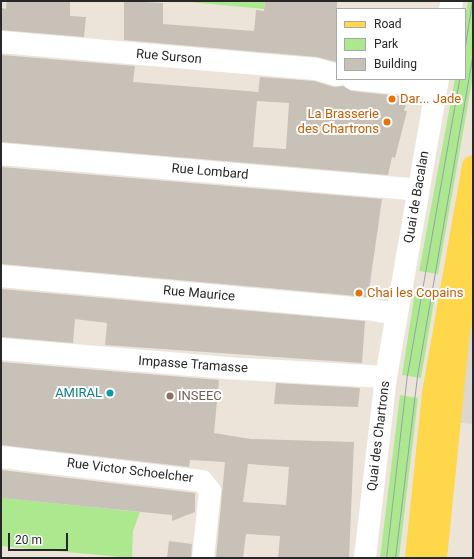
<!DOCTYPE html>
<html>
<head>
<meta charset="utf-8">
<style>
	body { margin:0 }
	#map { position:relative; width:474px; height:559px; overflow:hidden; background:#ece4d8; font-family:Roboto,sans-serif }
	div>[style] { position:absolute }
	.green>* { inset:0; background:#ace98e }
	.plaza>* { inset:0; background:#dcd7cf }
	.building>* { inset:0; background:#c7c1b8 }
	.minor>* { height:22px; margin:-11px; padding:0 11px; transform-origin:11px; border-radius:11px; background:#fff }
	.major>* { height:22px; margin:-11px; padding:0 11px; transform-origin:11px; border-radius:11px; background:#fed74b }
	.tram>* { height:1px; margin:-0.5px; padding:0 0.5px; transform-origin:0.5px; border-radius:0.5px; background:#9a9eb5 }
	.dots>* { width:11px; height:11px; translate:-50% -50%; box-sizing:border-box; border:2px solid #fff; border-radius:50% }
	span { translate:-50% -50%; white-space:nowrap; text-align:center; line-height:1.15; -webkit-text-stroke:4px #fff; paint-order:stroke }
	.street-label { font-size:13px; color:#282828 }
	.food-label { font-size:13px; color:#c56008 }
	.left { translate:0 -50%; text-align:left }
	.right { translate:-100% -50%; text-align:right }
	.culture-label { font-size:13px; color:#0d838f }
	.education-label { font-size:13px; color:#785e54 }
	.frame { position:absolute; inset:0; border:2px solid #282828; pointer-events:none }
	.legend { position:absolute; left:336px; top:8px; width:130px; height:72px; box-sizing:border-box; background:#fff; border:1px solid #a9a9a9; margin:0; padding:5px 7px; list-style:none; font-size:12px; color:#282828 }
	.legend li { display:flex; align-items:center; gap:8px; height:20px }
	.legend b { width:20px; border:1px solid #a9a9a9 }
	.scale { position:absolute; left:8px; top:533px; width:60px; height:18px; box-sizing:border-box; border:2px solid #282828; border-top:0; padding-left:5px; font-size:12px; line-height:14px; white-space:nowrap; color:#282828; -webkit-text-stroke:3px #fff; paint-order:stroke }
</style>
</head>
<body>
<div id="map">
	<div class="green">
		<div style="clip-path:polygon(179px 1px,265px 1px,264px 9px)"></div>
		<div style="clip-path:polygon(468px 1px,473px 1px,473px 76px,438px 274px,419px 271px,455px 79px,465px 79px,465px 20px)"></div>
		<div style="clip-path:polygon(415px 292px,435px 295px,421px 378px,402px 375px)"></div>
		<div style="clip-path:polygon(400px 395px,418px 398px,399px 558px,380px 558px)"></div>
		<div style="clip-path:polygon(1px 498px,140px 512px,133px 531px,132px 558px,1px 546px)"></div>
	</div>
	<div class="plaza">
		<div style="clip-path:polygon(473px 300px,473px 424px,454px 422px)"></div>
	</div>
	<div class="building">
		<div style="clip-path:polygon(7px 1px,70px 1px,70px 16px,86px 17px,84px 37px,1px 30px,1px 8px,6px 9px)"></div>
		<div style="clip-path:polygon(124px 1px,163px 3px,163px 24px,254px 31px,256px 10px,264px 11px,265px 1px,337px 1px,337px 62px,317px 57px,124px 40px)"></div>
		<div style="clip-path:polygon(evenodd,1px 55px,135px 66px,133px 82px,258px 92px,258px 94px,260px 77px,314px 81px,334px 87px,343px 86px,352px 91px,408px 97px,404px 111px,407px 111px,395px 158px,392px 157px,388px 175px,1px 142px,1px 55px,257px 101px,289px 103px,286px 149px,253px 147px,257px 101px)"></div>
		<div style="clip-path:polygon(1px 167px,382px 199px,368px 297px,1px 264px)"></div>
		<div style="clip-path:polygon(1px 289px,365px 321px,362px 363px,105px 345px,107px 323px,75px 319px,73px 343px,1px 337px)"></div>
		<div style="clip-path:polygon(evenodd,1px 362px,219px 380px,214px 433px,251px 439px,354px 442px,349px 558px,278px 558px,280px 536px,246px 534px,243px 558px,216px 558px,225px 462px,190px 460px,189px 467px,1px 445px,1px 362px,248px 464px,289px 467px,286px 505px,243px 502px,248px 464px)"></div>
		<div style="clip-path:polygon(276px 383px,360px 388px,358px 407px,274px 404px)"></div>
		<div style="clip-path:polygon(1px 470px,195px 493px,195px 512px,172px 521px,172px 515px,1px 498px)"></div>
		<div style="clip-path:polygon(169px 541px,192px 544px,191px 558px,167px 558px)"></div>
	</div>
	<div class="minor">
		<div style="left:450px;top:9px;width:8px;rotate:-76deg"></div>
		<div style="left:1px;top:42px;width:316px;rotate:4.9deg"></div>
		<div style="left:316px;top:69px;width:22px;rotate:16deg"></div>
		<div style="left:353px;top:79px;width:83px;rotate:5.5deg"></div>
		<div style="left:1px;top:154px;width:419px;rotate:4.9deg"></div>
		<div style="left:1px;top:276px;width:367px;rotate:5.2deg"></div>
		<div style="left:367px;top:309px;width:29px;rotate:10deg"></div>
		<div style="left:1px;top:349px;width:225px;rotate:4.8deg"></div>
		<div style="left:225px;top:368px;width:161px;rotate:3.2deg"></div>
		<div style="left:1px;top:457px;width:202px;rotate:6.8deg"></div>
		<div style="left:202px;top:481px;width:13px;rotate:51deg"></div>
		<div style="left:210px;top:491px;width:67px;rotate:96deg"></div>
		<div style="left:365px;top:558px;width:182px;rotate:-83.4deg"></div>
		<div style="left:386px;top:377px;width:303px;rotate:-80.1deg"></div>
	</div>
	<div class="major">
		<div style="left:416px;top:558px;width:166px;rotate:-84.1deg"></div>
		<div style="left:433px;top:393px;width:230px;rotate:-80deg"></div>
		<div style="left:436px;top:558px;width:227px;rotate:-84.2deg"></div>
		<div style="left:459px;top:332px;width:82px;rotate:-80.9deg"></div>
	</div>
	<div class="tram">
		<div style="left:465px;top:45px;width:45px;rotate:-81deg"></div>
		<div style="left:386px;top:558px;width:184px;rotate:-83.5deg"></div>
		<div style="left:407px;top:375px;width:301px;rotate:-80deg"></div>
		<div style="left:395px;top:558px;width:183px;rotate:-83.1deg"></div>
		<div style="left:417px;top:376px;width:329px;rotate:-80.2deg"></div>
	</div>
	<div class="dots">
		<div style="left:392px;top:99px;background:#e8710a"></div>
		<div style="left:387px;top:122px;background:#e8710a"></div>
		<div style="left:359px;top:293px;background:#e8710a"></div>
		<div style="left:110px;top:393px;background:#0f9aa8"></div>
		<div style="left:170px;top:396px;background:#8d6e63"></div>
	</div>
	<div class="street-label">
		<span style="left:169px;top:57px;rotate:5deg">Rue Surson</span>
		<span style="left:210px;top:172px;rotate:5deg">Rue Lombard</span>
		<span style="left:417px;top:197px;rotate:-80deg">Quai de Bacalan</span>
		<span style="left:199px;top:294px;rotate:5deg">Rue Maurice</span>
		<span style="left:193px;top:365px;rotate:4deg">Impasse Tramasse</span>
		<span style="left:379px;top:436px;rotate:-83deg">Quai des Chartrons</span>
		<span style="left:130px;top:471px;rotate:7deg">Rue Victor Schoelcher</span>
	</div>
	<div class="food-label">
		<span class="left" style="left:400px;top:99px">Dar... Jade</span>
		<span class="right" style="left:379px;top:122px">La Brasserie<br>des Chartrons</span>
		<span class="left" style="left:367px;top:293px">Chai les Copains</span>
	</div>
	<div class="culture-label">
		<span class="right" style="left:102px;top:393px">AMIRAL</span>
	</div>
	<div class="education-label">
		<span class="left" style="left:178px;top:396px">INSEEC</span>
	</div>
	<div class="frame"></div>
	<ul class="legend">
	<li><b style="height:5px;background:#fed74b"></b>Road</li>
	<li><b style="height:11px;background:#ace98e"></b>Park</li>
	<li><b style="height:11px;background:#c7c1b8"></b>Building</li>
	</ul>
	<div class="scale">20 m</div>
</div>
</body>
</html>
